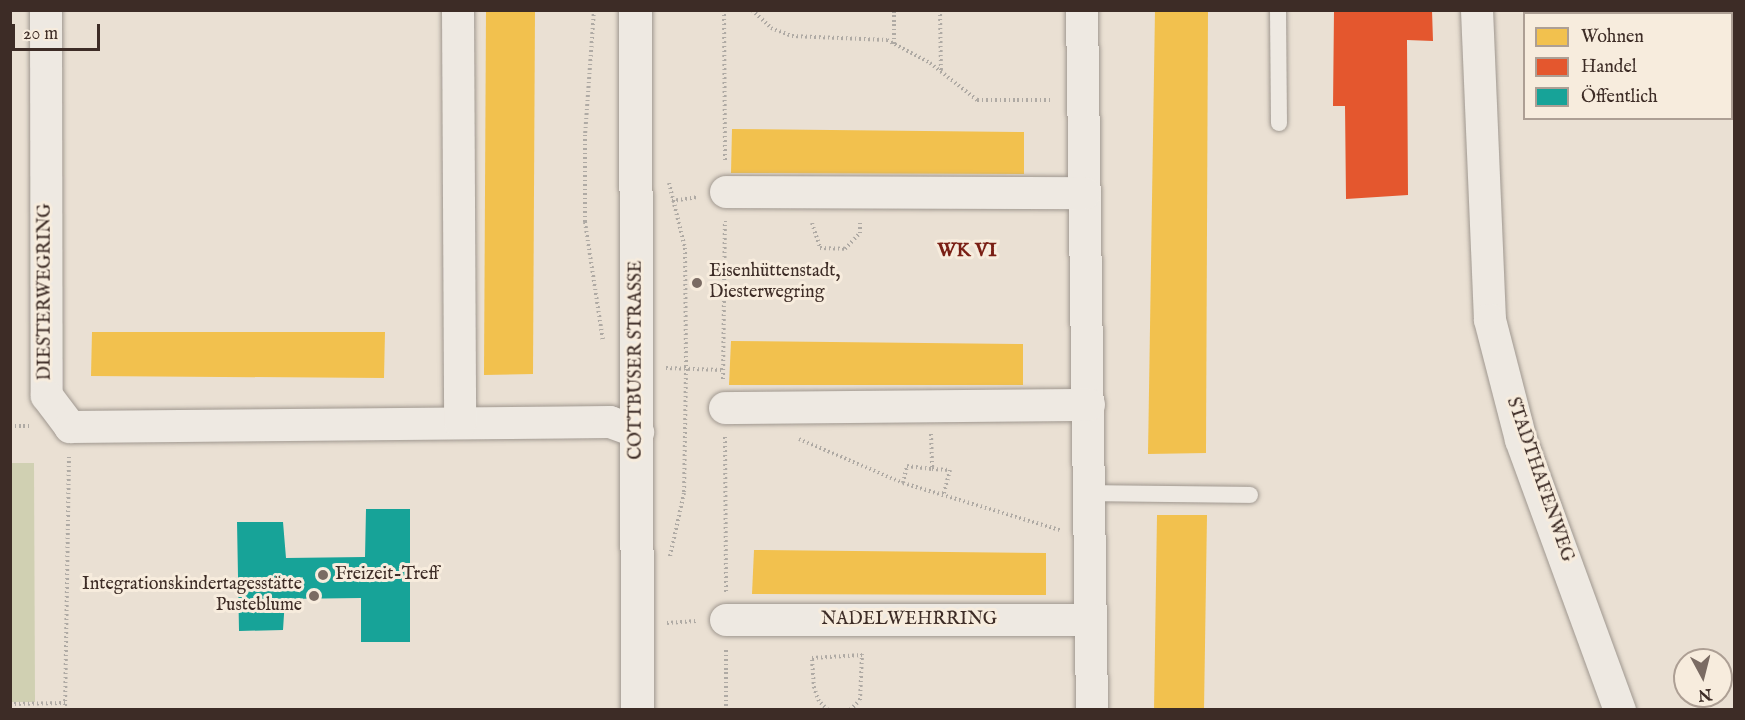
<!DOCTYPE html>
<html>
<head>
<meta charset="utf-8">
<style>
	body { margin:0 }
	#map { position:relative; width:1745px; height:720px; overflow:hidden; background:#eae0d3; font-family:"IM FELL English",serif }
	div>[style] { position:absolute }
	.green>* { inset:0; background:#d0d0b2 }
	.homes>* { inset:0; background:#f2c14e }
	.shops>* { inset:0; background:#e4572e }
	.public>* { inset:0; background:#17a398 }
	.path>* { height:4px; margin-top:-2px; transform-origin:0; background:repeating-linear-gradient(90deg,#afaaa4 0 1.5px,transparent 0 4.5px) }
	.roads { filter:drop-shadow(0 0 2px #9f978f) drop-shadow(0 0 2px #9f978f) }
	.lane>* { height:16px; margin:-8px; padding:0 8px; transform-origin:8px; border-radius:8px; background:#eee9e2 }
	.street>* { height:32px; margin:-16px; padding:0 16px; transform-origin:16px; border-radius:16px; background:#eee9e2 }
	.secondary>* { height:33px; margin:-16.5px; padding:0 16.5px; transform-origin:16.5px; border-radius:16.5px; background:#eee9e2 }
	.dots>* { width:16px; height:16px; translate:-50% -50%; box-sizing:border-box; border:3px solid #f7ecdd; border-radius:50% }
	span { translate:-50% -50%; white-space:nowrap; text-align:center; line-height:1.15; -webkit-text-stroke:6px #f7ecdd; paint-order:stroke }
	.poi-label { font-size:18px; color:#3d2c26 }
	.left { translate:0 -50%; text-align:left }
	.right { translate:-100% -50%; text-align:right }
	.street-label { font-size:18px; color:#3d2c26 }
	.neighbourhood-label { font-size:20px; color:#7a1f14; font-weight:700 }
	.frame { position:absolute; inset:0; border:12px solid #3d2c26; pointer-events:none }
	.legend { position:absolute; left:1523px; top:12px; width:210px; height:108px; box-sizing:border-box; background:#f7ecdd; border:2px solid #ad9f94; margin:0; padding:8px 10px; list-style:none; font-size:18px; color:#3d2c26 }
	.legend li { display:flex; align-items:center; gap:12px; height:30px }
	.legend b { width:30px; border:2px solid #ad9f94 }
	.north { position:absolute; left:1673px; top:648px; width:60px; height:60px; box-sizing:border-box; background:#f7ecdd; border:2px solid #ad9f94; border-radius:50%; rotate:173deg; font-size:16px; font-weight:700; line-height:24px; text-align:center; color:#3d2c26 }
	.north::after { content:''; display:block; margin:auto; width:21px; height:27px; background:#7a6b63; clip-path:polygon(50% 0,100% 100%,50% 72%,0 100%) }
	.scale { position:absolute; left:12px; top:24px; width:88px; height:27px; box-sizing:border-box; border:3px solid #3d2c26; border-top:0; padding-left:8px; font-size:18px; line-height:21px; white-space:nowrap; color:#3d2c26; -webkit-text-stroke:4px #f7ecdd; paint-order:stroke }
</style>
</head>
<body>
<div id="map">
	<div class="green">
		<div style="clip-path:polygon(11px 463px,34px 463px,35px 702px,11px 702px)"></div>
	</div>
	<div class="homes">
		<div style="clip-path:polygon(486px 10px,535px 10px,533px 374px,484px 375px)"></div>
		<div style="clip-path:polygon(1155px 10px,1208px 10px,1206px 453px,1148px 454px)"></div>
		<div style="clip-path:polygon(732px 129px,1024px 132px,1024px 174px,731px 173px)"></div>
		<div style="clip-path:polygon(92px 332px,385px 332px,384px 378px,91px 376px)"></div>
		<div style="clip-path:polygon(731px 341px,1023px 344px,1023px 385px,729px 385px)"></div>
		<div style="clip-path:polygon(1157px 515px,1207px 515px,1204px 710px,1154px 710px)"></div>
		<div style="clip-path:polygon(754px 550px,1046px 553px,1046px 595px,752px 594px)"></div>
	</div>
	<div class="shops">
		<div style="clip-path:polygon(1334px 10px,1432px 10px,1433px 41px,1407px 40px,1408px 195px,1346px 199px,1345px 106px,1333px 106px)"></div>
	</div>
	<div class="public">
		<div style="clip-path:polygon(366px 509px,410px 509px,410px 642px,361px 642px,361px 598px,285px 599px,283px 630px,239px 631px,237px 522px,283px 522px,286px 558px,365px 557px)"></div>
	</div>
	<div class="path">
		<div style="left:594px;top:10px;width:125px;rotate:94.1deg"></div>
		<div style="left:585px;top:135px;width:87px;rotate:90deg"></div>
		<div style="left:585px;top:222px;width:120px;rotate:81.4deg"></div>
		<div style="left:724px;top:10px;width:153px;rotate:89.6deg"></div>
		<div style="left:752px;top:10px;width:26px;rotate:43deg"></div>
		<div style="left:771px;top:28px;width:22px;rotate:21deg"></div>
		<div style="left:792px;top:36px;width:95px;rotate:2.4deg"></div>
		<div style="left:887px;top:40px;width:49px;rotate:28.1deg"></div>
		<div style="left:930px;top:63px;width:60px;rotate:38.2deg"></div>
		<div style="left:977px;top:100px;width:75px"></div>
		<div style="left:940px;top:10px;width:61px;rotate:89.1deg"></div>
		<div style="left:1632px;top:10px;width:4px;rotate:90deg"></div>
		<div style="left:1718px;top:10px;width:4px;rotate:63deg"></div>
		<div style="left:894px;top:44px;width:34px;rotate:-90deg"></div>
		<div style="left:1732px;top:49px;width:8px;rotate:76deg"></div>
		<div style="left:669px;top:183px;width:67px;rotate:76.2deg"></div>
		<div style="left:685px;top:248px;width:121px;rotate:89.5deg"></div>
		<div style="left:686px;top:369px;width:124px;rotate:90.9deg"></div>
		<div style="left:684px;top:493px;width:65px;rotate:102.5deg"></div>
		<div style="left:672px;top:201px;width:26px;rotate:-9deg"></div>
		<div style="left:812px;top:223px;width:26px;rotate:72deg"></div>
		<div style="left:820px;top:248px;width:25px;rotate:2deg"></div>
		<div style="left:845px;top:249px;width:22px;rotate:-47deg"></div>
		<div style="left:860px;top:233px;width:12px;rotate:-90deg"></div>
		<div style="left:666px;top:368px;width:56px;rotate:2deg"></div>
		<div style="left:723px;top:379px;width:158px;rotate:-89.3deg"></div>
		<div style="left:10px;top:426px;width:21px"></div>
		<div style="left:931px;top:434px;width:35px;rotate:88deg"></div>
		<div style="left:932px;top:469px;width:18px;rotate:3deg"></div>
		<div style="left:950px;top:470px;width:24px;rotate:105deg"></div>
		<div style="left:725px;top:437px;width:155px;rotate:89.6deg"></div>
		<div style="left:799px;top:439px;width:113px;rotate:22.9deg"></div>
		<div style="left:903px;top:483px;width:164px;rotate:16.7deg"></div>
		<div style="left:903px;top:483px;width:17px;rotate:-77deg"></div>
		<div style="left:907px;top:466px;width:25px;rotate:7deg"></div>
		<div style="left:667px;top:623px;width:29px;rotate:-4deg"></div>
		<div style="left:10px;top:704px;width:55px;rotate:-1deg"></div>
		<div style="left:65px;top:710px;width:255px;rotate:-89.1deg"></div>
		<div style="left:726px;top:710px;width:60px;rotate:-90deg"></div>
		<div style="left:828px;top:710px;width:13px;rotate:-135deg"></div>
		<div style="left:819px;top:701px;width:14px;rotate:-111deg"></div>
		<div style="left:814px;top:688px;width:30px;rotate:-94deg"></div>
		<div style="left:812px;top:658px;width:50px;rotate:-3.4deg"></div>
		<div style="left:850px;top:710px;width:14px;rotate:-45deg"></div>
		<div style="left:860px;top:700px;width:46px;rotate:-87.5deg"></div>
	</div>
	<div class="roads">
		<div class="lane">
			<div style="left:1278px;top:10px;width:113px;rotate:89.5deg"></div>
			<div style="left:1089px;top:493px;width:161px;rotate:0.7deg"></div>
		</div>
		<div class="street">
			<div style="left:46px;top:10px;width:386px;rotate:89.9deg"></div>
			<div style="left:47px;top:396px;width:39px;rotate:53deg"></div>
			<div style="left:70px;top:427px;width:540px;rotate:-0.53deg"></div>
			<div style="left:610px;top:422px;width:30px;rotate:20deg"></div>
			<div style="left:458px;top:10px;width:413px;rotate:89.7deg"></div>
			<div style="left:1082px;top:10px;width:700px;rotate:89.18deg"></div>
			<div style="left:1477px;top:10px;width:310px;rotate:87.6deg"></div>
			<div style="left:1490px;top:320px;width:124px;rotate:75.5deg"></div>
			<div style="left:1521px;top:440px;width:288px;rotate:69.9deg"></div>
			<div style="left:726px;top:192px;width:359px;rotate:0.2deg"></div>
			<div style="left:725px;top:408px;width:364px;rotate:-0.5deg"></div>
			<div style="left:726px;top:620px;width:365px"></div>
		</div>
		<div class="secondary">
			<div style="left:635px;top:10px;width:700px;rotate:89.84deg"></div>
		</div>
	</div>
	<div class="dots">
		<div style="left:697px;top:283px;background:#7a6b63"></div>
		<div style="left:323px;top:575px;background:#7a6b63"></div>
		<div style="left:314px;top:596px;background:#7a6b63"></div>
	</div>
	<div class="poi-label">
		<span class="left" style="left:709px;top:283px">Eisenhüttenstadt,<br>Diesterwegring</span>
		<span class="left" style="left:335px;top:575px">Freizeit-Treff</span>
		<span class="right" style="left:302px;top:596px">Integrationskindertagesstätte<br>Pusteblume</span>
	</div>
	<div class="street-label">
		<span style="left:46px;top:292px;rotate:-90deg">DIESTERWEGRING</span>
		<span style="left:637px;top:360px;rotate:-90deg">COTTBUSER STRASSE</span>
		<span style="left:1539px;top:480px;rotate:71deg">STADTHAFENWEG</span>
		<span style="left:909px;top:620px">NADELWEHRRING</span>
	</div>
	<div class="neighbourhood-label">
		<span style="left:967px;top:250px">WK VI</span>
	</div>
	<div class="frame"></div>
	<ul class="legend">
	<li><b style="height:16px;background:#f2c14e"></b>Wohnen</li>
	<li><b style="height:16px;background:#e4572e"></b>Handel</li>
	<li><b style="height:16px;background:#17a398"></b>Öffentlich</li>
	</ul>
	<div class="north">N</div>
	<div class="scale">20 m</div>
</div>
</body>
</html>
